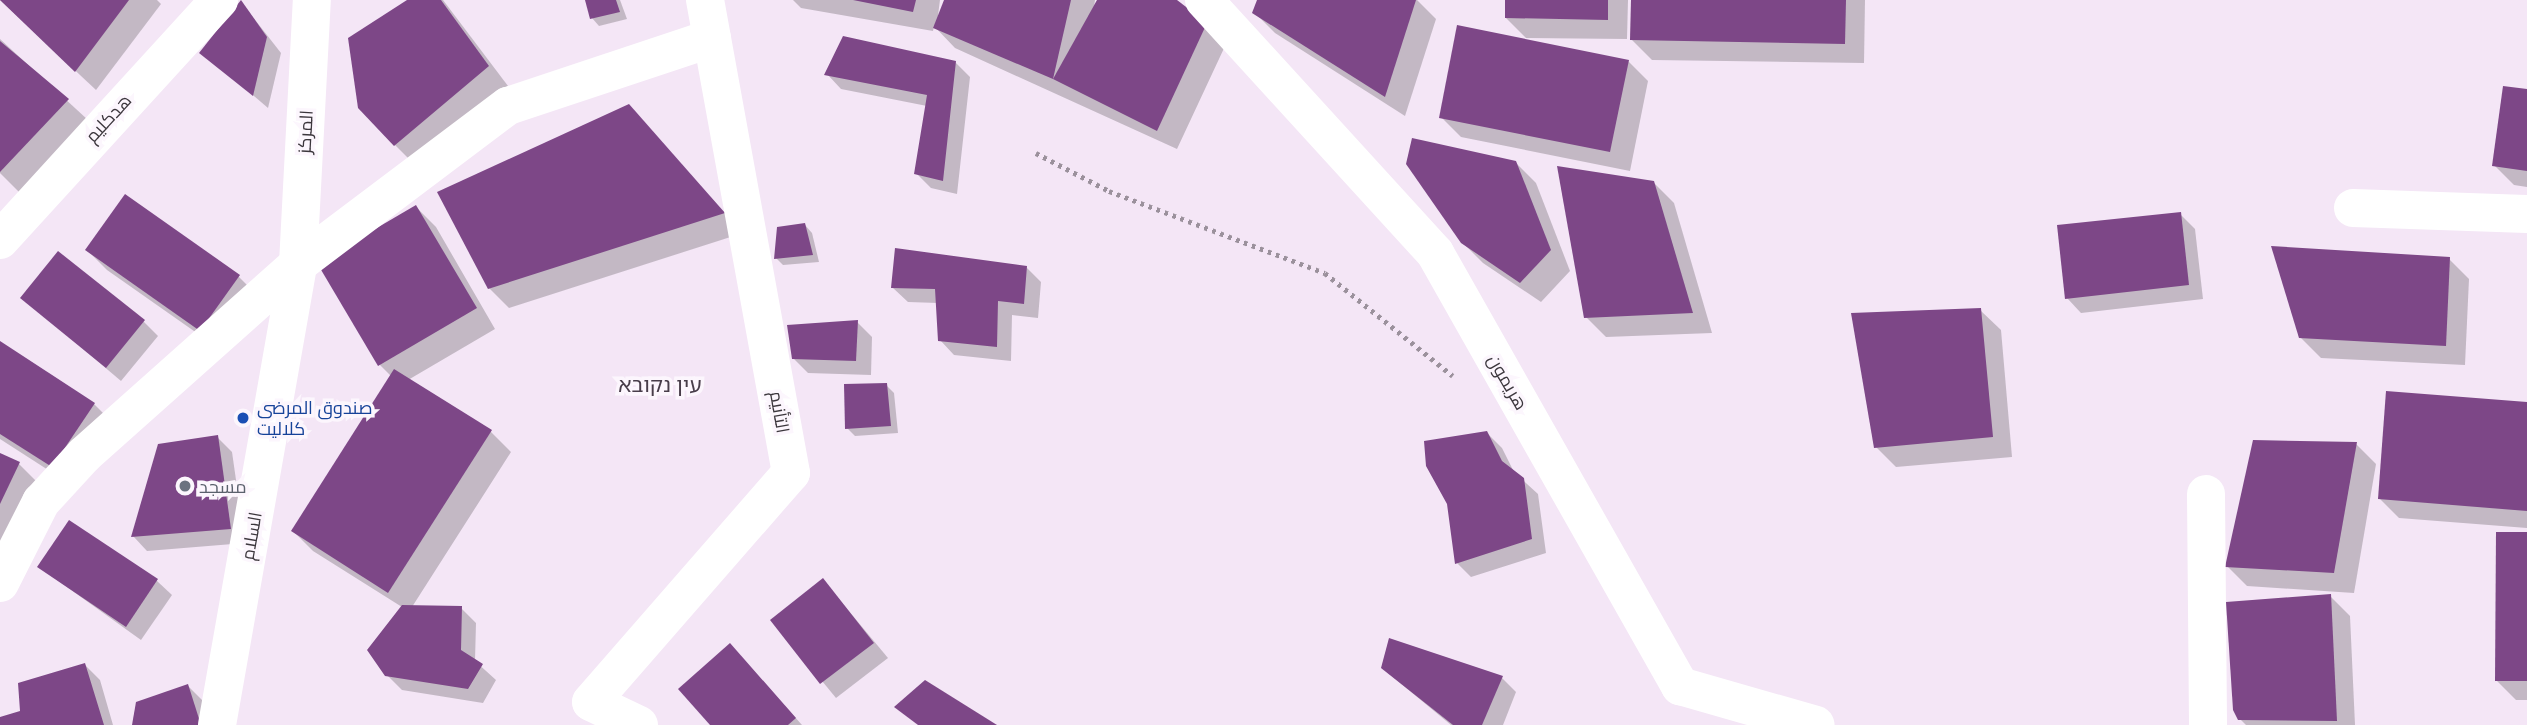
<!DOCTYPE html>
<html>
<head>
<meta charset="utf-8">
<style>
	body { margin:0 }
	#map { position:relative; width:2527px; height:725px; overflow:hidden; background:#f4e6f6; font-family:Lato,Cairo,"Noto Sans Hebrew",sans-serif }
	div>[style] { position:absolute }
	.shadow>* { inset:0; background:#0003 }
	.building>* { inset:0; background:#7d4787 }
	.path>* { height:4.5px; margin-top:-2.25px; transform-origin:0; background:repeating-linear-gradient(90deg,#9b919c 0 3.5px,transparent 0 8.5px) }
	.street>* { height:38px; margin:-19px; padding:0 19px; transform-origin:19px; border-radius:19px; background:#fff }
	.secondary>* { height:38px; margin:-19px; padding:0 19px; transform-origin:19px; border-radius:19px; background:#fff }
	.dots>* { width:19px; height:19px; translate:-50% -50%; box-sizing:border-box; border:4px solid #fcf6fd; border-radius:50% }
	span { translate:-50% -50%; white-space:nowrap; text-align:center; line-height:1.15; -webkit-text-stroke:7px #fcf6fd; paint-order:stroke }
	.street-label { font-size:18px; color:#3c373d }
	.transit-label { font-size:18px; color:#164399 }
	.left { translate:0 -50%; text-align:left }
	.worship-label { font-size:18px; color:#5b616d }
	.quarter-label { font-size:21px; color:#483d4a }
</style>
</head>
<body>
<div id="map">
	<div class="shadow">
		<div style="clip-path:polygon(0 0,157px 0,161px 4px,96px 90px)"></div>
		<div style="clip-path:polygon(410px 0,443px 0,508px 86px,415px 165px,395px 145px)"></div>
		<div style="clip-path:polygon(587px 0,620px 0,627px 19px,599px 26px,592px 18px)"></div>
		<div style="clip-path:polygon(793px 0,940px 0,937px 23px,946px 0,1095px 0,1094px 7px,1099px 0,1174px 0,1226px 44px,1177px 149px,955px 48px,934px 26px,933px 31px,801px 8px)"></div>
		<div style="clip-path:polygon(1259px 0,1417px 0,1436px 19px,1405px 116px,1275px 33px,1254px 12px)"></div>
		<div style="clip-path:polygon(1507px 0,1628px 0,1627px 39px,1526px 38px,1506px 18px)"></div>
		<div style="clip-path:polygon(1632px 0,1865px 0,1864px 63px,1652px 60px,1632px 40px)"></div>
		<div style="clip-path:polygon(241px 2px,281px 53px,268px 108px,202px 52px)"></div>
		<div style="clip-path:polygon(0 39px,88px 120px,19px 192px,0 173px)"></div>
		<div style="clip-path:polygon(1628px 61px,1648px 81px,1630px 171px,1461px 137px,1441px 117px)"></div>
		<div style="clip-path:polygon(955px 62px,970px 77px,957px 194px,931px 188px,916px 173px,927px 106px,841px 89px,827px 74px)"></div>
		<div style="clip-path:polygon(2527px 91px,2527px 187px,2514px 185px,2494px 165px)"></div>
		<div style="clip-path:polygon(628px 106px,743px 233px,509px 308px,489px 288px)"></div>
		<div style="clip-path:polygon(1515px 162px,1536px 183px,1570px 271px,1541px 302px,1483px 263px,1462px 242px)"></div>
		<div style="clip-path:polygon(1653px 182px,1674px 203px,1712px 333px,1606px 337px,1586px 317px)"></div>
		<div style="clip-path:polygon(416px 207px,436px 227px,495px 329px,408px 380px,491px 432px,511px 452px,412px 607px,461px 608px,476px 623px,475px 661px,496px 680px,483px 703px,402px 690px,387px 675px,402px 607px,313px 551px,293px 531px,391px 376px,380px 365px)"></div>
		<div style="clip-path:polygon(2180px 214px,2195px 229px,2203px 299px,2081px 313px,2067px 298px)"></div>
		<div style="clip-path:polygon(805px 225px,812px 233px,819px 262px,783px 265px,776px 258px)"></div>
		<div style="clip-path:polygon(87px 250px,238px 276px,258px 296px,221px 350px,107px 270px)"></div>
		<div style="clip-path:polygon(2449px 259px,2469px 279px,2465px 365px,2321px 358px,2300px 337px)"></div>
		<div style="clip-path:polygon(1026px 267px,1041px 282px,1038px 318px,1012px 315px,1011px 361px,954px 355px,940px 340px,938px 303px,908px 302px,893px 288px)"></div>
		<div style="clip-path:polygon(23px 298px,143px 321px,158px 336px,121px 381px)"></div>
		<div style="clip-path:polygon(1980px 310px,2001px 330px,2012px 457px,1896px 467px,1876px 447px)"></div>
		<div style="clip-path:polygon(857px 322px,872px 337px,871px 375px,808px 373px,793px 358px)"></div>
		<div style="clip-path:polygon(0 343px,94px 404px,114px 424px,73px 486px,0 439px)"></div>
		<div style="clip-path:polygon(886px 385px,894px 393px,898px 433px,855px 436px,847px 428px)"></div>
		<div style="clip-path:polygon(2527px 404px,2527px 528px,2399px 518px,2379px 498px)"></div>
		<div style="clip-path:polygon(1487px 433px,1502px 448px,1514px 472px,1538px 494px,1546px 553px,1471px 577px,1457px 563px)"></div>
		<div style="clip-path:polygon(217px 437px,232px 452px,245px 543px,147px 551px,133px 536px)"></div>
		<div style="clip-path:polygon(2356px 444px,2376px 464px,2354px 593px,2247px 586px,2227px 566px)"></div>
		<div style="clip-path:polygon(0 455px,19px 464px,39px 484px,0 552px)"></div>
		<div style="clip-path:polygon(2527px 534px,2527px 700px,2516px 700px,2496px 680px)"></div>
		<div style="clip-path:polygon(39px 567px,157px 581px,172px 595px,141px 640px)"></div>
		<div style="clip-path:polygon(823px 580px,888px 658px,836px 698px,772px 620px)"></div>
		<div style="clip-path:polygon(2330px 596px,2350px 616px,2355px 725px,2246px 725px,2240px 719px)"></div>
		<div style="clip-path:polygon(745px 661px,802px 725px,713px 725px)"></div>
		<div style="clip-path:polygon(85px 665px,100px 680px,113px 725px,0 725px,0 719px,22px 713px)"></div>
		<div style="clip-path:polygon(1382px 668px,1502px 678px,1516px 692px,1503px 725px,1451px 725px)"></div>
		<div style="clip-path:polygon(188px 686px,202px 700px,211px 725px,134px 725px)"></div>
	</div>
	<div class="building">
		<div style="clip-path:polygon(0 0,129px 0,75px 72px)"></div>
		<div style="clip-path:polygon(241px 0,267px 37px,253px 96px,199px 53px)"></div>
		<div style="clip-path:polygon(407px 0,441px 0,489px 66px,394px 146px,358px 108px,348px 38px)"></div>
		<div style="clip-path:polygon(585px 0,616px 0,620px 12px,590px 19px)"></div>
		<div style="clip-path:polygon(853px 0,916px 0,913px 12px)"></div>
		<div style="clip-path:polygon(944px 0,1071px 0,1053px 79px,933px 28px)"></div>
		<div style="clip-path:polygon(1097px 0,1177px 0,1207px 23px,1157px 131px,1053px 79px)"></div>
		<div style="clip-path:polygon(1257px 0,1416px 0,1385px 97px,1252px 13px)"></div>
		<div style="clip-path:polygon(1505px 0,1608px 0,1608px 20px,1505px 18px)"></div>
		<div style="clip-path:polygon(1631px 0,1846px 0,1845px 44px,1630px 40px)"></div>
		<div style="clip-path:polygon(1457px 25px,1629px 60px,1610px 152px,1439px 118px)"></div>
		<div style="clip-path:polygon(843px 36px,956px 61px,943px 181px,914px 174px,927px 95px,824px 75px)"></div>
		<div style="clip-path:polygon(0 41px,69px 99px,0 172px)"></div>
		<div style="clip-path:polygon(2503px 86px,2527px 89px,2527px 171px,2492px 166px)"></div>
		<div style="clip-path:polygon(629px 104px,725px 213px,488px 289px,437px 192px)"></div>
		<div style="clip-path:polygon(1412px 138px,1516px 161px,1551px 250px,1520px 283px,1461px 243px,1406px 164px)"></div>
		<div style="clip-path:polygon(1557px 166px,1654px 181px,1693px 313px,1584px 318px)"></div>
		<div style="clip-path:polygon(125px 194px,240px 275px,200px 331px,85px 250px)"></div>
		<div style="clip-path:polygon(416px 205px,477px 308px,378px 366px,317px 263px)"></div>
		<div style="clip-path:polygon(2181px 212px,2189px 285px,2065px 299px,2057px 225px)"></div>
		<div style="clip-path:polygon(805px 223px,813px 255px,774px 259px,777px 227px)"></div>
		<div style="clip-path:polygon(2271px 246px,2450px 257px,2446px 346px,2299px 338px)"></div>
		<div style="clip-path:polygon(895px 248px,1027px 266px,1024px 304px,998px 301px,997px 347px,938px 341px,935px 289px,891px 288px)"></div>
		<div style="clip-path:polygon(58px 251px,145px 320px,106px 368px,20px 298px)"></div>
		<div style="clip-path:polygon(1981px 308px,1993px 437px,1874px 448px,1851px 313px)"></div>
		<div style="clip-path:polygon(858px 320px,856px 361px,792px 359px,787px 325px)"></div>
		<div style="clip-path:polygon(0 341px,95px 403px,52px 467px,0 434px)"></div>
		<div style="clip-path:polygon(394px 369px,492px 430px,388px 593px,291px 531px)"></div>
		<div style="clip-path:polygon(887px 383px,891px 426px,845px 429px,844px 384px)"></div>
		<div style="clip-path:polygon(2386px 391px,2527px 402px,2527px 511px,2378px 499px)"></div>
		<div style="clip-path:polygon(1487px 431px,1502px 461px,1524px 478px,1532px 539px,1455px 564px,1447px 504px,1426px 466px,1424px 441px)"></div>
		<div style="clip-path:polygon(218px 435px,231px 529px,131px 537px,158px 444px)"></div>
		<div style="clip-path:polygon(2253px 440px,2357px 442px,2334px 573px,2225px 567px)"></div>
		<div style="clip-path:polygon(0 453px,20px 462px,0 504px)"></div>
		<div style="clip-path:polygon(69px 520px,158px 579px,126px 627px,37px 567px)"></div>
		<div style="clip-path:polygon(2496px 532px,2527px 532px,2527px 681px,2495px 681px)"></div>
		<div style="clip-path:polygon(823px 578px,874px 643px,820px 684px,770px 620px)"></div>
		<div style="clip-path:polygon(2331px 594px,2337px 721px,2238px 720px,2233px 710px,2226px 602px)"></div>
		<div style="clip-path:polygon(402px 605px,462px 606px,461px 650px,483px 664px,468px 689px,385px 676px,367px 650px)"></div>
		<div style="clip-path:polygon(1389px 638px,1503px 676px,1482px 725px,1453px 725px,1381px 668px)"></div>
		<div style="clip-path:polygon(730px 643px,796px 718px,788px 725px,710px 725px,678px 689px)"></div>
		<div style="clip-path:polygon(85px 663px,104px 725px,0 725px,0 717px,20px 711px,18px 683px)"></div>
		<div style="clip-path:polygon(925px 680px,997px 725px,918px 725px,894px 707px)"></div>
		<div style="clip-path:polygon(188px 684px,201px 725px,132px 725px,136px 702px)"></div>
	</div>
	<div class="path">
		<div style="left:1036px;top:153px;width:82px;rotate:27.5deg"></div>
		<div style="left:1109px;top:191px;width:231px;rotate:20.8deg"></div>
		<div style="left:1325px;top:273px;width:164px;rotate:38.8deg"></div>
	</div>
	<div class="street">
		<div style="left:1204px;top:0;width:343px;rotate:47.6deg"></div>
		<div style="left:1435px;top:253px;width:498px;rotate:60.5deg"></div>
		<div style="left:1680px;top:686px;width:141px;rotate:16deg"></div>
		<div style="left:2353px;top:208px;width:174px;rotate:2deg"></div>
		<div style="left:2206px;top:494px;width:231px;rotate:89.5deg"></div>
		<div style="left:0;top:583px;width:91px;rotate:-63.2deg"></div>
		<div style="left:41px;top:502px;width:64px;rotate:-47.5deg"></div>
		<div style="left:84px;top:455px;width:287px;rotate:-41.7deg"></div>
		<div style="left:298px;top:264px;width:263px;rotate:-37deg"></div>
		<div style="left:508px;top:106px;width:215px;rotate:-18.4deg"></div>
		<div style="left:217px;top:725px;width:468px;rotate:-80deg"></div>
		<div style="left:298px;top:264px;width:264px;rotate:-87deg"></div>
		<div style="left:639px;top:725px;width:53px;rotate:-154.4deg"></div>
		<div style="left:591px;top:702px;width:304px;rotate:-48.9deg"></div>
		<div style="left:791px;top:473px;width:481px;rotate:-100.3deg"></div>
	</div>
	<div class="secondary">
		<div style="left:0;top:240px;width:325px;rotate:-47.6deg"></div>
	</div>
	<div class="dots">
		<div style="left:243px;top:418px;background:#1a4fb4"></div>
		<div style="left:185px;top:486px;background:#6b7280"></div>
	</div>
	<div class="street-label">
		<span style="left:108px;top:118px;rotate:-47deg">هدكليم</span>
		<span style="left:305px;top:132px;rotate:-87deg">المركز</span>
		<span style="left:1508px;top:382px;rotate:60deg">هريمون</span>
		<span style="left:780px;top:412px;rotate:80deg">التأنيم</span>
		<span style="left:251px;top:536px;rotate:-80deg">السلام</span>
	</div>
	<div class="transit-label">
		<span class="left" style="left:257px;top:418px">صندوق المرضى<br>كلاليت</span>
	</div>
	<div class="worship-label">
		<span class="left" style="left:199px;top:486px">مسجد</span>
	</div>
	<div class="quarter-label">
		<span style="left:660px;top:384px">עין נקובא</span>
	</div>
</div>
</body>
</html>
